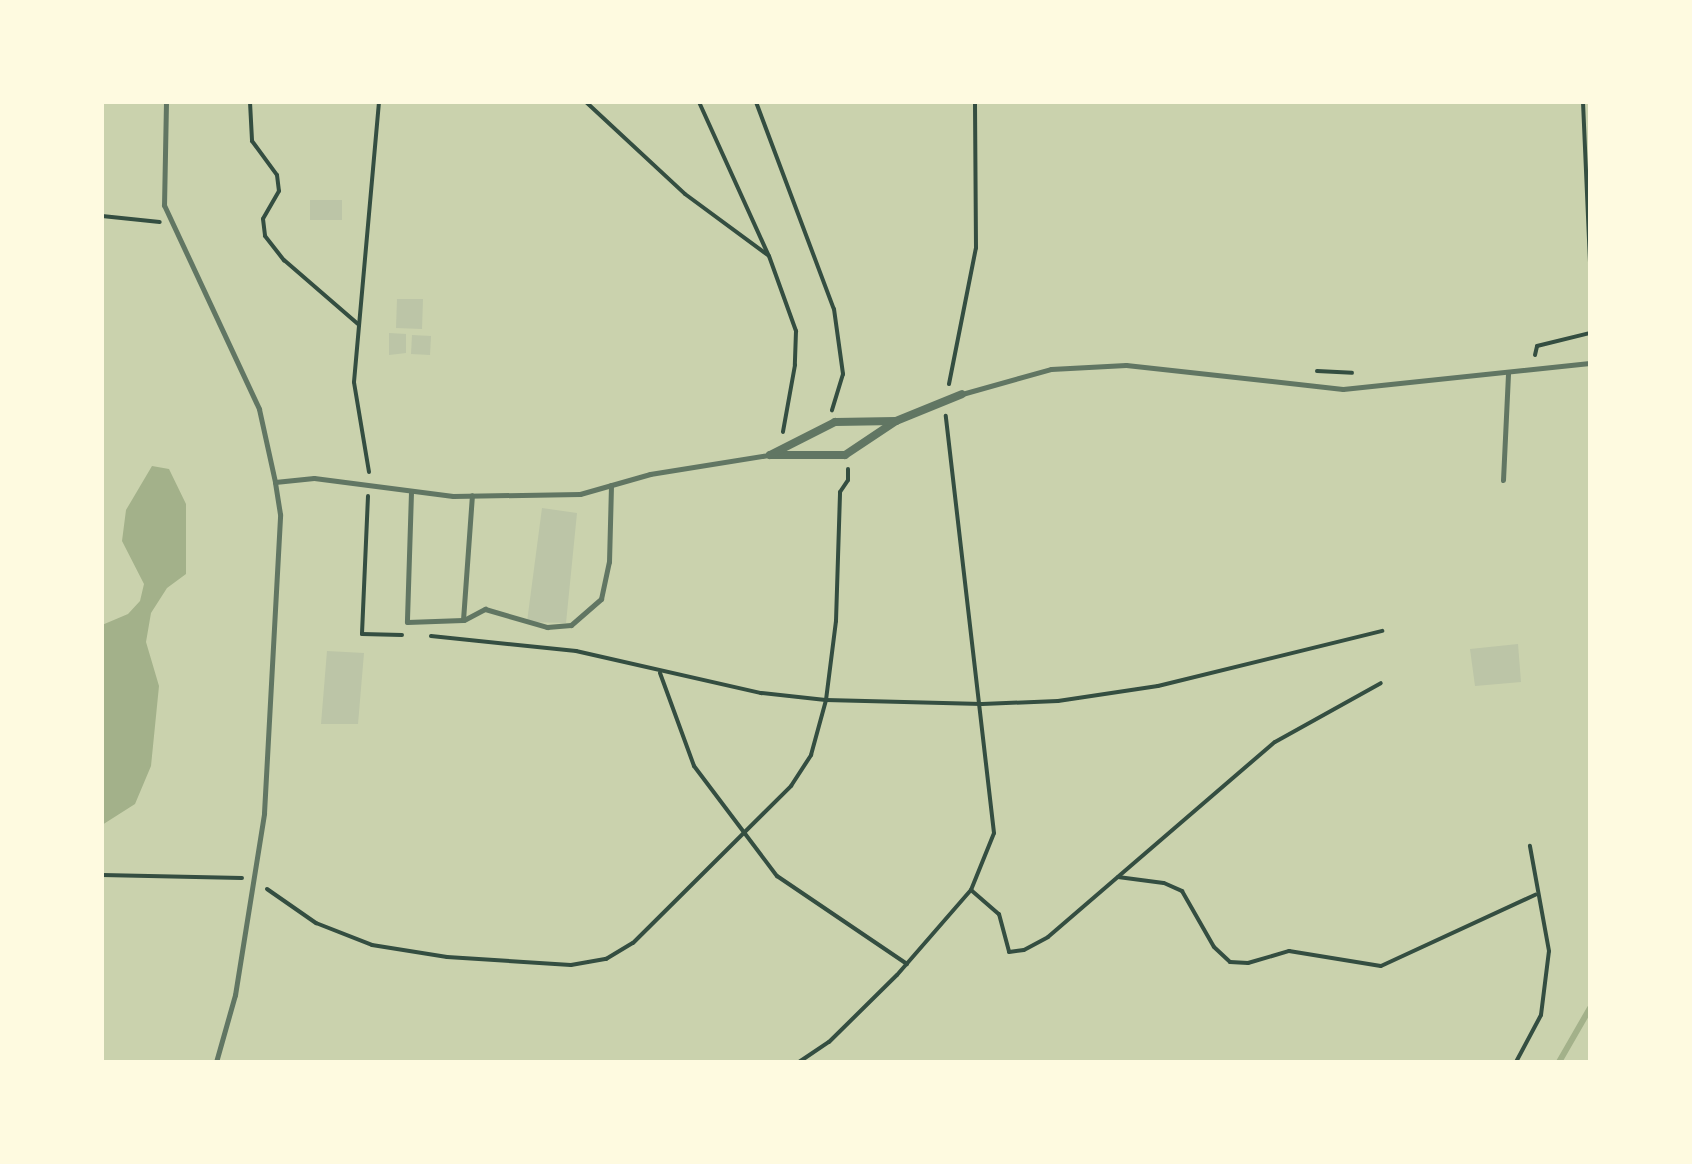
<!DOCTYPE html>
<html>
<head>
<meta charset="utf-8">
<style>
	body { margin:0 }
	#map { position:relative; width:1692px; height:1164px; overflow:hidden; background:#e9edc9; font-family:Signika,sans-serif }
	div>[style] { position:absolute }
	.green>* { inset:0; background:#cad2ad }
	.water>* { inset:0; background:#a3b18a }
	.stream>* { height:6px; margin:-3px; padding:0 3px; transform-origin:3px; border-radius:3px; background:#a3b18a }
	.building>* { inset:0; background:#bcc5a7 }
	.path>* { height:4px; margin:-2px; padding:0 2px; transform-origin:2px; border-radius:2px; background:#344e41 }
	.service>* { height:5px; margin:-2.5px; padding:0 2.5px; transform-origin:2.5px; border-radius:2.5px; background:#617663 }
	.minor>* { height:8px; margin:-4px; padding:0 4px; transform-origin:4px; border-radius:4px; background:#617663 }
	span { translate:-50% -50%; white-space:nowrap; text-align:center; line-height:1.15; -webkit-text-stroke:7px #fefae0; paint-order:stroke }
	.frame { position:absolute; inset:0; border:104px solid #fefae0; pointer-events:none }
</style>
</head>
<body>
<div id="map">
	<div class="green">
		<div style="clip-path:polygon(102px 102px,1590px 102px,1590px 1062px,102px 1062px)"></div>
	</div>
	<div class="water">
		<div style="clip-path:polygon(152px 466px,169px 469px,186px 504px,186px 574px,167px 588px,151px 613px,146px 642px,159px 686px,151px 766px,135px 804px,102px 825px,102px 625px,128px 614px,140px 601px,144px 584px,122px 541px,126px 510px)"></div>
	</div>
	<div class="stream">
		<div style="left:1559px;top:1062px;width:62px;rotate:-60.1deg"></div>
	</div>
	<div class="building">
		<div style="clip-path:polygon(310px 200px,342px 200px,342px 220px,310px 220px)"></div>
		<div style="clip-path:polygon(397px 299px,423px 299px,422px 329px,396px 328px)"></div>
		<div style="clip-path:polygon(389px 333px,406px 334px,406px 353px,389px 355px)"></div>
		<div style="clip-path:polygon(412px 335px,431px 336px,430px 355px,411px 354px)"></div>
		<div style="clip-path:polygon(542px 508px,577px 513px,566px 623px,527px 622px)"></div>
		<div style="clip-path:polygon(1518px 644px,1521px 682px,1475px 686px,1470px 649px)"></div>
		<div style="clip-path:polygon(327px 651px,364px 653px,358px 724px,321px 724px)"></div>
	</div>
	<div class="path">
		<div style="left:250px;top:102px;width:39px;rotate:87deg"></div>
		<div style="left:252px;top:141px;width:42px;rotate:53.7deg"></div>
		<div style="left:277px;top:175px;width:16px;rotate:83deg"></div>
		<div style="left:279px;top:191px;width:32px;rotate:120deg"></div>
		<div style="left:263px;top:219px;width:17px;rotate:83deg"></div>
		<div style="left:265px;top:236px;width:31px;rotate:52deg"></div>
		<div style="left:284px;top:260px;width:99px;rotate:40.9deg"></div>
		<div style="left:586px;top:102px;width:135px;rotate:42.9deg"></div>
		<div style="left:685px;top:194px;width:104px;rotate:36.4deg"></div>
		<div style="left:769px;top:256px;width:80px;rotate:70.2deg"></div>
		<div style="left:796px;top:331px;width:34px;rotate:92deg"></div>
		<div style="left:795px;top:365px;width:68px;rotate:100.2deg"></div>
		<div style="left:699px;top:102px;width:167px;rotate:65.6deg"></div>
		<div style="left:756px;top:102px;width:221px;rotate:69.4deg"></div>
		<div style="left:834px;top:309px;width:66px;rotate:82.1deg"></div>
		<div style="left:843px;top:374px;width:38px;rotate:107deg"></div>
		<div style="left:1583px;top:102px;width:160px;rotate:87.5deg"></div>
		<div style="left:102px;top:216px;width:58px;rotate:5.9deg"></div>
		<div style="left:1535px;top:355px;width:9px;rotate:-77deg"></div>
		<div style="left:1537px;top:346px;width:55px;rotate:-13.8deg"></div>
		<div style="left:1317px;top:371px;width:35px;rotate:3deg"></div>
		<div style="left:949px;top:384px;width:139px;rotate:-78.8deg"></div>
		<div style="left:976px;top:248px;width:146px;rotate:-90.4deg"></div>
		<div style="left:369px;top:472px;width:91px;rotate:-99.5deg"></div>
		<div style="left:354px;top:382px;width:281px;rotate:-84.9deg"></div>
		<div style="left:368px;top:496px;width:138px;rotate:92.5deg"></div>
		<div style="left:362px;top:634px;width:40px;rotate:1.4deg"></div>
		<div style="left:431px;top:636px;width:146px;rotate:5.9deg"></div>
		<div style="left:576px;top:651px;width:190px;rotate:12.8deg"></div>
		<div style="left:761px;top:693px;width:65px;rotate:6.1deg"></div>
		<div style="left:826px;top:700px;width:156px;rotate:1.5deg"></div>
		<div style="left:982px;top:704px;width:76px;rotate:-2.3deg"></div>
		<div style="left:1058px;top:701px;width:101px;rotate:-8.5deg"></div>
		<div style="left:1158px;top:686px;width:231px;rotate:-13.8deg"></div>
		<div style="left:660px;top:673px;width:99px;rotate:69.9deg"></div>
		<div style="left:694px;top:766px;width:138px;rotate:53deg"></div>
		<div style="left:777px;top:876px;width:157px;rotate:34.1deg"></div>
		<div style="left:102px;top:875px;width:140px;rotate:1.2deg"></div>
		<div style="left:1118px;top:877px;width:46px;rotate:7.4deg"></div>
		<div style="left:1164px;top:883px;width:20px;rotate:24deg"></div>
		<div style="left:1182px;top:891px;width:64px;rotate:60.3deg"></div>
		<div style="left:1214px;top:947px;width:22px;rotate:43deg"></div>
		<div style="left:1230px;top:962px;width:18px;rotate:3deg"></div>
		<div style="left:1248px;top:963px;width:43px;rotate:-16.3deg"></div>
		<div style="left:1289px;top:951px;width:93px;rotate:9.3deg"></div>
		<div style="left:1381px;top:966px;width:170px;rotate:-24.8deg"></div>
		<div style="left:267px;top:889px;width:60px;rotate:34.8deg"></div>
		<div style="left:316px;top:923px;width:60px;rotate:21.4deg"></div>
		<div style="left:372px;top:945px;width:76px;rotate:9.1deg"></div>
		<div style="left:447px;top:957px;width:124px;rotate:3.7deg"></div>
		<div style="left:571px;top:965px;width:36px;rotate:-10deg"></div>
		<div style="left:606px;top:959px;width:31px;rotate:-31deg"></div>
		<div style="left:633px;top:943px;width:223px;rotate:-44.8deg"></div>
		<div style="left:791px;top:786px;width:37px;rotate:-57deg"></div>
		<div style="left:811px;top:755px;width:57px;rotate:-74.7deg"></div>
		<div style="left:826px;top:700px;width:80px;rotate:-82.8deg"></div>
		<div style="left:836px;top:621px;width:129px;rotate:-88.2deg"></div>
		<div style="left:840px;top:492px;width:14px;rotate:-56deg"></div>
		<div style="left:848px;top:480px;width:11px;rotate:-90deg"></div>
		<div style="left:971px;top:890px;width:37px;rotate:41deg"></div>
		<div style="left:999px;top:914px;width:39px;rotate:75deg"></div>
		<div style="left:1009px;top:952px;width:15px;rotate:-8deg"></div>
		<div style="left:1024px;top:950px;width:27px;rotate:-28deg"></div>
		<div style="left:1048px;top:937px;width:299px;rotate:-40.7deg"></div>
		<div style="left:1275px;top:742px;width:121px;rotate:-29.1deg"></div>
		<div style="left:799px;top:1062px;width:36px;rotate:-34deg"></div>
		<div style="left:829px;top:1042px;width:95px;rotate:-44.6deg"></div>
		<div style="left:897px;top:975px;width:113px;rotate:-49deg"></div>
		<div style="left:971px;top:890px;width:61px;rotate:-68deg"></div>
		<div style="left:994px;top:833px;width:420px;rotate:-96.6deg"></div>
		<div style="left:1516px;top:1062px;width:53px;rotate:-62deg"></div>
		<div style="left:1541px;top:1015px;width:64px;rotate:-82.9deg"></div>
		<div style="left:1549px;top:951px;width:107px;rotate:-100.3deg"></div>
	</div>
	<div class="service">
		<div style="left:166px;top:102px;width:103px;rotate:91.1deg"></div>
		<div style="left:164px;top:205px;width:225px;rotate:65deg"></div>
		<div style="left:259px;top:409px;width:75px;rotate:77.6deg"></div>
		<div style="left:275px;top:482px;width:39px;rotate:-6deg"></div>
		<div style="left:314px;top:478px;width:140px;rotate:7.4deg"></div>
		<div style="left:453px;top:496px;width:127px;rotate:-0.9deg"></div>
		<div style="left:580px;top:494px;width:73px;rotate:-15.9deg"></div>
		<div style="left:650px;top:474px;width:121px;rotate:-9.1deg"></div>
		<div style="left:962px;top:394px;width:92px;rotate:-15.7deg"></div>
		<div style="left:1051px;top:369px;width:75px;rotate:-3.1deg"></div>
		<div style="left:1126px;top:365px;width:218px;rotate:6.3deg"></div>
		<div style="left:1343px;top:389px;width:248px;rotate:-6deg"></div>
		<div style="left:1503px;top:480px;width:107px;rotate:-87.3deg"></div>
		<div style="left:411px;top:492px;width:130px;rotate:91.8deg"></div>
		<div style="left:407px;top:622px;width:56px;rotate:-2deg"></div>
		<div style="left:463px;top:620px;width:125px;rotate:-85.9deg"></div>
		<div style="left:464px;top:620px;width:24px;rotate:-28deg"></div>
		<div style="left:485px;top:609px;width:65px;rotate:16.2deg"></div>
		<div style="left:547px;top:627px;width:24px;rotate:-5deg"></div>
		<div style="left:571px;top:625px;width:40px;rotate:-41deg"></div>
		<div style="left:601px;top:599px;width:38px;rotate:-78deg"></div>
		<div style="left:609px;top:562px;width:77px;rotate:-88.5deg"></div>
		<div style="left:216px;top:1062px;width:70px;rotate:-74.2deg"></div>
		<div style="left:235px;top:995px;width:184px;rotate:-80.9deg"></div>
		<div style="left:264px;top:813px;width:299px;rotate:-86.9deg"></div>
		<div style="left:280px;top:514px;width:32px;rotate:-99deg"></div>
	</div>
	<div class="minor">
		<div style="left:770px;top:455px;width:75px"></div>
		<div style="left:845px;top:455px;width:61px;rotate:-33.7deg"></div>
		<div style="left:896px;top:421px;width:71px;rotate:-22.2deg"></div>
		<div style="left:770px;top:455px;width:73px;rotate:-26.9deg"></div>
		<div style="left:835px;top:422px;width:61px;rotate:-0.9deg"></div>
	</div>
	<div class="frame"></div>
</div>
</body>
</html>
